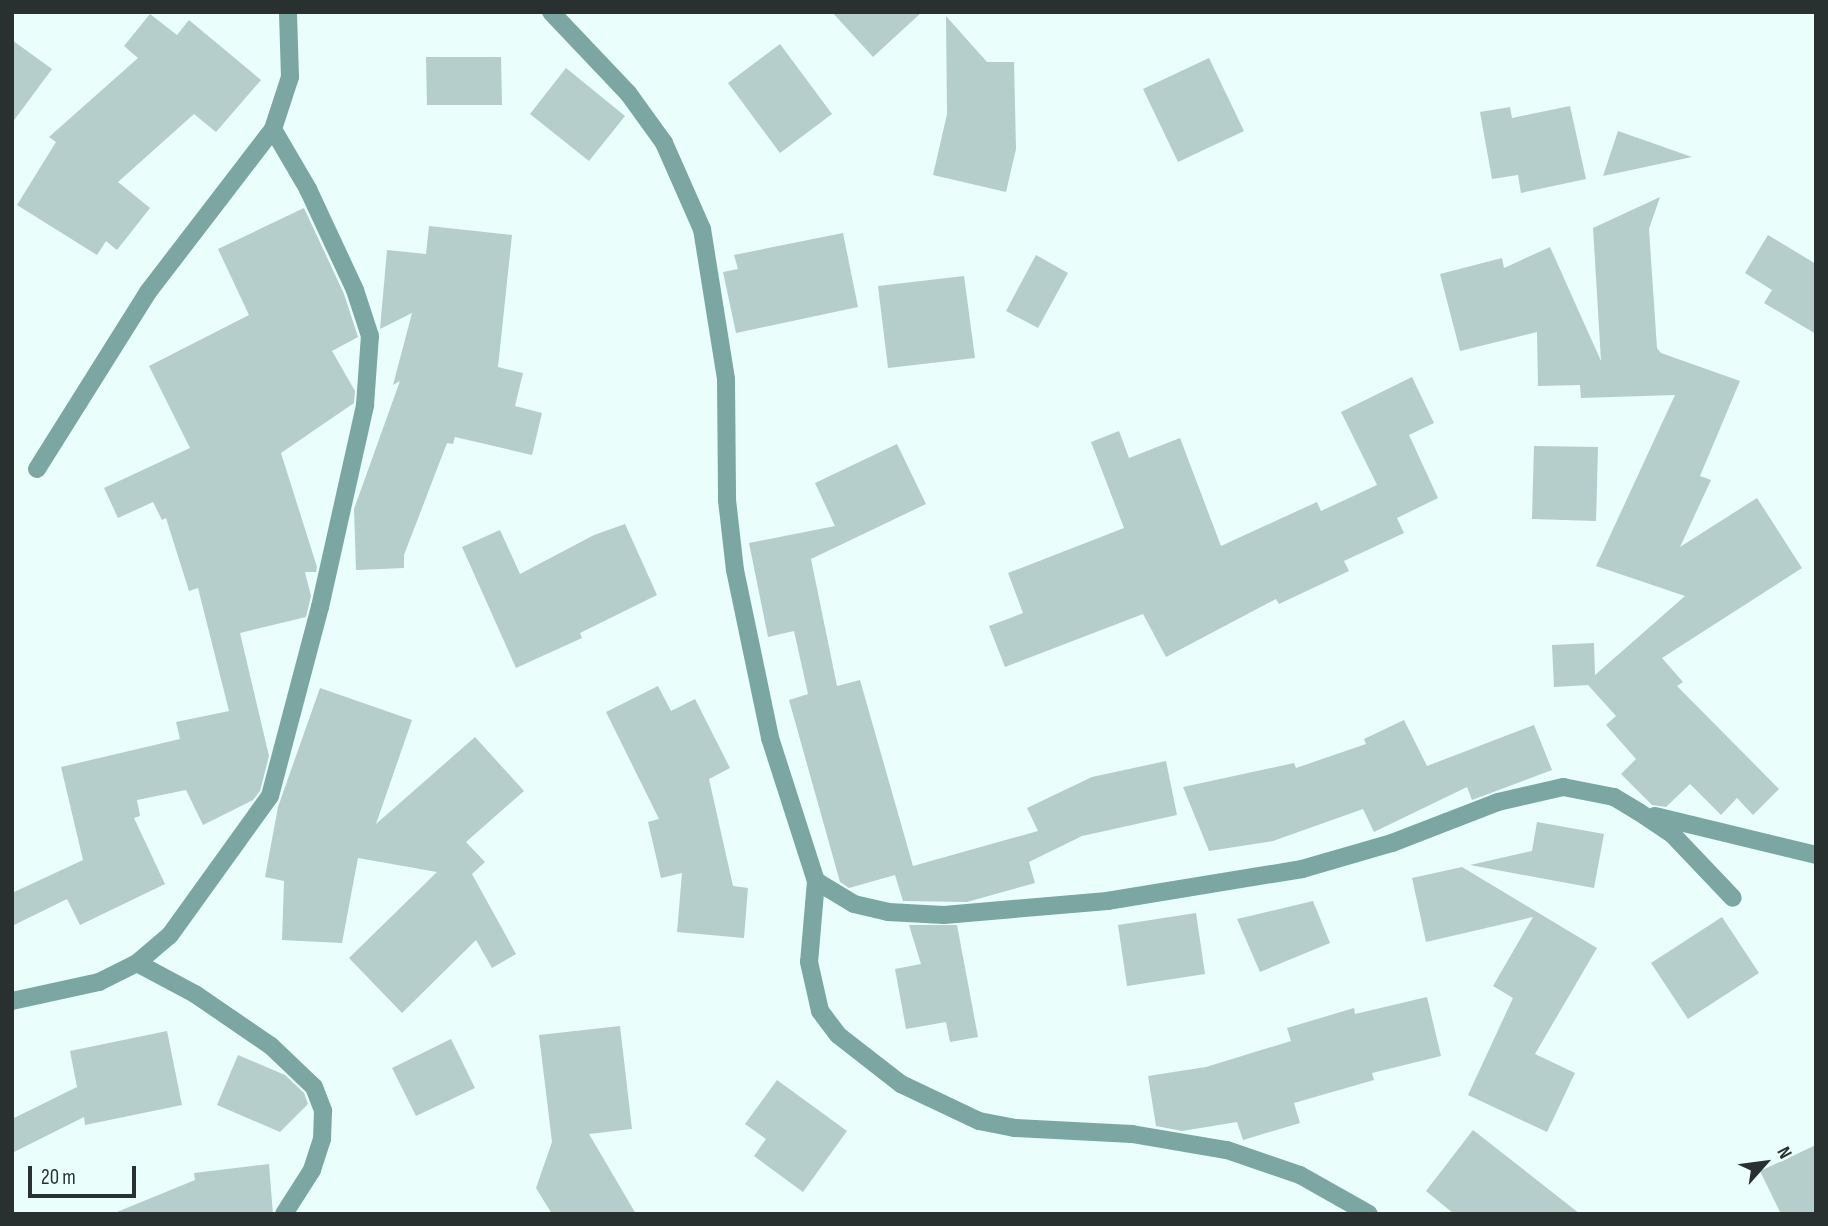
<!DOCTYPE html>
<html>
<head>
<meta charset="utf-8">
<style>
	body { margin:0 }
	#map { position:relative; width:1828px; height:1226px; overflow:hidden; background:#eafefc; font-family:"Sofia Sans Condensed",sans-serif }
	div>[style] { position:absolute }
	.building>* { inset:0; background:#b5cecb }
	.minor>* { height:18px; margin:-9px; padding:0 9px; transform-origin:9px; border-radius:9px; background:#7ba6a1 }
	span { translate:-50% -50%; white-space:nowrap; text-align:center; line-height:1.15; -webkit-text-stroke:5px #eafefc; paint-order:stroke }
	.frame { position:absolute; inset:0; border:14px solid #283130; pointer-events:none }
	.north { position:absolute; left:1730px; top:1128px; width:70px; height:70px; -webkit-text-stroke:5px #eafefc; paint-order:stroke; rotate:62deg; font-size:19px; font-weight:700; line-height:28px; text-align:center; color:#283130 }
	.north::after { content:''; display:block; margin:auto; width:24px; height:32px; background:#283130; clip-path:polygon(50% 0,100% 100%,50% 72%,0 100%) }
	.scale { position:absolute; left:28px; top:1166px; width:108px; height:32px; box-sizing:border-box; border:4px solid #283130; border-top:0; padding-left:9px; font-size:21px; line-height:24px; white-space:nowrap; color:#283130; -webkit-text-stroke:5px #eafefc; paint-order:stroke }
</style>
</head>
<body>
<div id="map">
	<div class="building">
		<div style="clip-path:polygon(832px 12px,922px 12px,873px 57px)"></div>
		<div style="clip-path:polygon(150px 14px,177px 35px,189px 20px,261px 80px,216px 132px,194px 114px,118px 182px,150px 208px,117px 250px,106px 241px,97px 255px,17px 205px,56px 142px,49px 137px,138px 58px,124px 46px)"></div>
		<div style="clip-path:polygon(946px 16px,987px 62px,1014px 62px,1016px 149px,1006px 192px,933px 175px,947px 114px)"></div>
		<div style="clip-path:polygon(12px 40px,52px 69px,12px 123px)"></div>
		<div style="clip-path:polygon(780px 44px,832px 114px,780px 153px,728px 83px)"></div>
		<div style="clip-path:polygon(426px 57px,501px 57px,502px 105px,427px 105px)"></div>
		<div style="clip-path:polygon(1209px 58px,1244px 131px,1178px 162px,1143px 89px)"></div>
		<div style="clip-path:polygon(566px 68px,625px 116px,589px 161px,530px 114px)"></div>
		<div style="clip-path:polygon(1570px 106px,1586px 179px,1521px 193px,1518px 175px,1492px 179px,1480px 112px,1510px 107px,1512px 118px)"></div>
		<div style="clip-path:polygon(1618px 131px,1692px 157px,1603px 176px)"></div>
		<div style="clip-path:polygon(1660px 197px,1649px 229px,1657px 348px,1661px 353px,1740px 381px,1700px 476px,1711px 480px,1680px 547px,1757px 498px,1802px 568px,1662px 658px,1683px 682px,1677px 686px,1779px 789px,1753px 815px,1737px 798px,1721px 815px,1690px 784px,1666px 807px,1652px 805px,1621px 774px,1636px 759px,1606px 725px,1616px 716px,1588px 685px,1554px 687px,1552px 645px,1594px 643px,1595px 675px,1685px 596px,1596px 566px,1675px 395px,1581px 398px,1580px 385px,1538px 386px,1537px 332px,1460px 351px,1440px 274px,1502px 258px,1504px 268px,1550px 247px,1601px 361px,1593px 228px)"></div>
		<div style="clip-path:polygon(304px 208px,344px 294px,358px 337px,332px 351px,355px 391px,354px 403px,281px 453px,317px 567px,316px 572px,305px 572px,311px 596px,306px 617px,240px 633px,269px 756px,260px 791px,253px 800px,203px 825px,186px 790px,137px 800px,140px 816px,134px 818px,165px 884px,80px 925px,67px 899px,12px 926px,12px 893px,83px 860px,61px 767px,180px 739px,176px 722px,229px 711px,198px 588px,189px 591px,166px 518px,162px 520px,153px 502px,118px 518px,104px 488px,190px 448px,149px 366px,249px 315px,218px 249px)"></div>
		<div style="clip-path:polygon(429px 226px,512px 235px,498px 367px,523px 373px,515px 406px,542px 413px,532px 455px,455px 437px,453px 444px,447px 443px,404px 555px,404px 568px,356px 570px,354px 509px,400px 381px,393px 385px,412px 313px,380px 329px,387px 250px,426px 254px)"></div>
		<div style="clip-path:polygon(843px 233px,858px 307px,736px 333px,723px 272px,738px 269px,734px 255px)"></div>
		<div style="clip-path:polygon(1768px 235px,1816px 264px,1816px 334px,1764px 303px,1772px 290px,1745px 273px)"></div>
		<div style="clip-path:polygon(1036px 255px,1068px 273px,1038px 328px,1006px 311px)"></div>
		<div style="clip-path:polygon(964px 276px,975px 358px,888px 368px,878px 286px)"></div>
		<div style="clip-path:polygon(1412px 377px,1434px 423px,1409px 435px,1438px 498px,1397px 518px,1404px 533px,1344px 561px,1349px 571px,1279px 604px,1276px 599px,1166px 657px,1143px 614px,1005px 667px,989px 626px,1023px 613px,1008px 573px,1124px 528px,1091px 442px,1119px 431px,1129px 458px,1180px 438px,1221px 546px,1317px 502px,1321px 511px,1377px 485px,1341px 412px)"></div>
		<div style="clip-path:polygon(897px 444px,926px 504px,811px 559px,837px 686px,860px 680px,913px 866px,1038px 831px,1027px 808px,1092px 777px,1166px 761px,1177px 815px,1082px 836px,1029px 862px,1035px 883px,967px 902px,903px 901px,895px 875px,849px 888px,840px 882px,789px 700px,808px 694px,794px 631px,768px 637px,749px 543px,835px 526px,815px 483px)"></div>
		<div style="clip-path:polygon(1534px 446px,1598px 447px,1596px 521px,1532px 519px)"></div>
		<div style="clip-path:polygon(625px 524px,657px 595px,580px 633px,582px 638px,516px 668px,462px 547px,500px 530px,520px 574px,594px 535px)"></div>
		<div style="clip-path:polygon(658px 686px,671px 711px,695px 699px,730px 768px,709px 779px,733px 886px,748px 888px,744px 938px,677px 932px,682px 873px,661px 878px,648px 822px,659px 819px,606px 712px)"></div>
		<div style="clip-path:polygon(320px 688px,412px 720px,376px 824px,475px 737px,524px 791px,466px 842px,485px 862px,472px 874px,516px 954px,492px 968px,476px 940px,402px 1013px,349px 958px,437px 872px,358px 858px,342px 943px,282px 940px,284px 881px,265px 877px,278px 807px)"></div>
		<div style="clip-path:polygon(1404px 720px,1427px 766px,1534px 725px,1552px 770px,1472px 800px,1467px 787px,1374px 832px,1363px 809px,1273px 841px,1209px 851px,1183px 787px,1294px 763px,1296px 768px,1366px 744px,1364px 739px)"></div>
		<div style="clip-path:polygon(1537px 822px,1604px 834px,1594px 888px,1470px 865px,1532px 851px)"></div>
		<div style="clip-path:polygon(1462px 867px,1597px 948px,1535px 1054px,1575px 1073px,1547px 1132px,1468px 1095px,1513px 998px,1493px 986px,1533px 917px,1426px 942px,1412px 878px)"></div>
		<div style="clip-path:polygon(1313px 901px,1330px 943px,1260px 972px,1237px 919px)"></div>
		<div style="clip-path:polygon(1196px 913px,1205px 974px,1127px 986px,1118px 925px)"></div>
		<div style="clip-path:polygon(1722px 917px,1759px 973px,1688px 1019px,1651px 963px)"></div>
		<div style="clip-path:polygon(909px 925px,957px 925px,978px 1037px,950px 1042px,946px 1022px,906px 1029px,895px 969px,921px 964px)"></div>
		<div style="clip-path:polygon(1427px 997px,1441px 1056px,1372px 1073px,1374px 1080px,1294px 1103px,1300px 1123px,1243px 1140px,1237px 1122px,1182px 1131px,1156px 1126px,1148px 1076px,1206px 1067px,1291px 1041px,1287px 1028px,1354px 1008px,1355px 1014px)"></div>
		<div style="clip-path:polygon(620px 1026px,632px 1129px,589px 1134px,636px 1214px,552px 1214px,536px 1188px,552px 1142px,539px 1035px)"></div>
		<div style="clip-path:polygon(167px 1031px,182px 1105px,85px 1125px,84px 1117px,12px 1153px,12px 1119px,77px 1087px,70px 1051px)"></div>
		<div style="clip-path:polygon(451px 1039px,475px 1088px,416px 1116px,392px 1068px)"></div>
		<div style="clip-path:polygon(238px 1055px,285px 1075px,304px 1093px,308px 1104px,280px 1132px,217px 1105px)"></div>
		<div style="clip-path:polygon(777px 1080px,847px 1131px,803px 1192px,754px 1156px,766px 1139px,745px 1124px)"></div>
		<div style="clip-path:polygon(1473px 1130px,1580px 1214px,1454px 1214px,1426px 1191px)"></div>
		<div style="clip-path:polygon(1816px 1145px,1816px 1214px,1781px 1214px,1760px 1171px)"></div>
		<div style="clip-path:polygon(269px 1164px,273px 1214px,112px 1214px,195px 1180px,194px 1173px)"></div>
	</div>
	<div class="minor">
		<div style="left:551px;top:12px;width:112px;rotate:46.5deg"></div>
		<div style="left:628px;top:93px;width:62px;rotate:54.2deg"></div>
		<div style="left:664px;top:143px;width:94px;rotate:66.2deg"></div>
		<div style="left:702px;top:229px;width:152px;rotate:80.9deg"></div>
		<div style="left:726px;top:379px;width:121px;rotate:89.5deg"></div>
		<div style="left:727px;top:500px;width:70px;rotate:83.5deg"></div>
		<div style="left:735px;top:570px;width:172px;rotate:78.2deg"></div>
		<div style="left:770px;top:738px;width:150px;rotate:72.2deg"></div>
		<div style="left:816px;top:881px;width:44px;rotate:31.2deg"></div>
		<div style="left:854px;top:904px;width:35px;rotate:13deg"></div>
		<div style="left:888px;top:912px;width:56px;rotate:3.1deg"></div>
		<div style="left:944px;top:915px;width:164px;rotate:-4.9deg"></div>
		<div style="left:1107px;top:901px;width:198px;rotate:-9.3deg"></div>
		<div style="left:1302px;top:869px;width:94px;rotate:-16.1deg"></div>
		<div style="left:1392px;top:843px;width:114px;rotate:-21.1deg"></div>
		<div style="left:1498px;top:802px;width:67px;rotate:-13deg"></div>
		<div style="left:1563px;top:787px;width:52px;rotate:11.1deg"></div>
		<div style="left:1614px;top:797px;width:29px;rotate:31deg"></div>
		<div style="left:1639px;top:812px;width:40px;rotate:34deg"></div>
		<div style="left:1672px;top:834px;width:88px;rotate:46.4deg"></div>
		<div style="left:37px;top:469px;width:209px;rotate:-57.9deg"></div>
		<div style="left:148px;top:292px;width:205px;rotate:-52.5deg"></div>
		<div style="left:273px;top:129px;width:55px;rotate:-71.9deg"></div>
		<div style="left:290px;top:77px;width:65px;rotate:-91.8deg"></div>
		<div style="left:1655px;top:816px;width:166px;rotate:13.6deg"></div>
		<div style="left:816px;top:881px;width:81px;rotate:94.9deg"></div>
		<div style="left:809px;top:962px;width:50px;rotate:77.3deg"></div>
		<div style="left:820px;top:1011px;width:30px;rotate:53deg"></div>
		<div style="left:838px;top:1035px;width:80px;rotate:37.9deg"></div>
		<div style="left:901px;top:1084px;width:86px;rotate:25.4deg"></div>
		<div style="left:979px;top:1121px;width:36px;rotate:11deg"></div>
		<div style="left:1014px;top:1128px;width:118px;rotate:2.9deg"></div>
		<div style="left:1132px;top:1134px;width:96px;rotate:9.6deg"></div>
		<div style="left:1227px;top:1150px;width:77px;rotate:18.9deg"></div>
		<div style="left:1300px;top:1175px;width:79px;rotate:29.5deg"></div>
		<div style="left:137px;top:963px;width:66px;rotate:28.1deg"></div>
		<div style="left:195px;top:994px;width:92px;rotate:34.4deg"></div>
		<div style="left:271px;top:1046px;width:59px;rotate:43.6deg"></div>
		<div style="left:314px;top:1087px;width:26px;rotate:69deg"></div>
		<div style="left:323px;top:1111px;width:28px;rotate:92deg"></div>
		<div style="left:322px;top:1139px;width:33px;rotate:108deg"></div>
		<div style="left:312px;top:1170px;width:52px;rotate:122.5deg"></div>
		<div style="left:12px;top:1001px;width:89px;rotate:-12.3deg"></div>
		<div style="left:99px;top:982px;width:42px;rotate:-26.6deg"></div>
		<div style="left:137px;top:963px;width:43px;rotate:-40.3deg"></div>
		<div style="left:170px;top:935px;width:171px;rotate:-54.3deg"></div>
		<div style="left:270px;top:796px;width:196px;rotate:-75.2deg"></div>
		<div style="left:320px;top:607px;width:207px;rotate:-77.4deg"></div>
		<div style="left:365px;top:405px;width:69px;rotate:-85.9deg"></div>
		<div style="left:370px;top:336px;width:48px;rotate:-108.1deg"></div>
		<div style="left:355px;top:290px;width:111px;rotate:-115deg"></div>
		<div style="left:308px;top:189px;width:69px;rotate:-120.3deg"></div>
	</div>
	<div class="frame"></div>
	<div class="north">N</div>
	<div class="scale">20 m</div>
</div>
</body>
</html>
